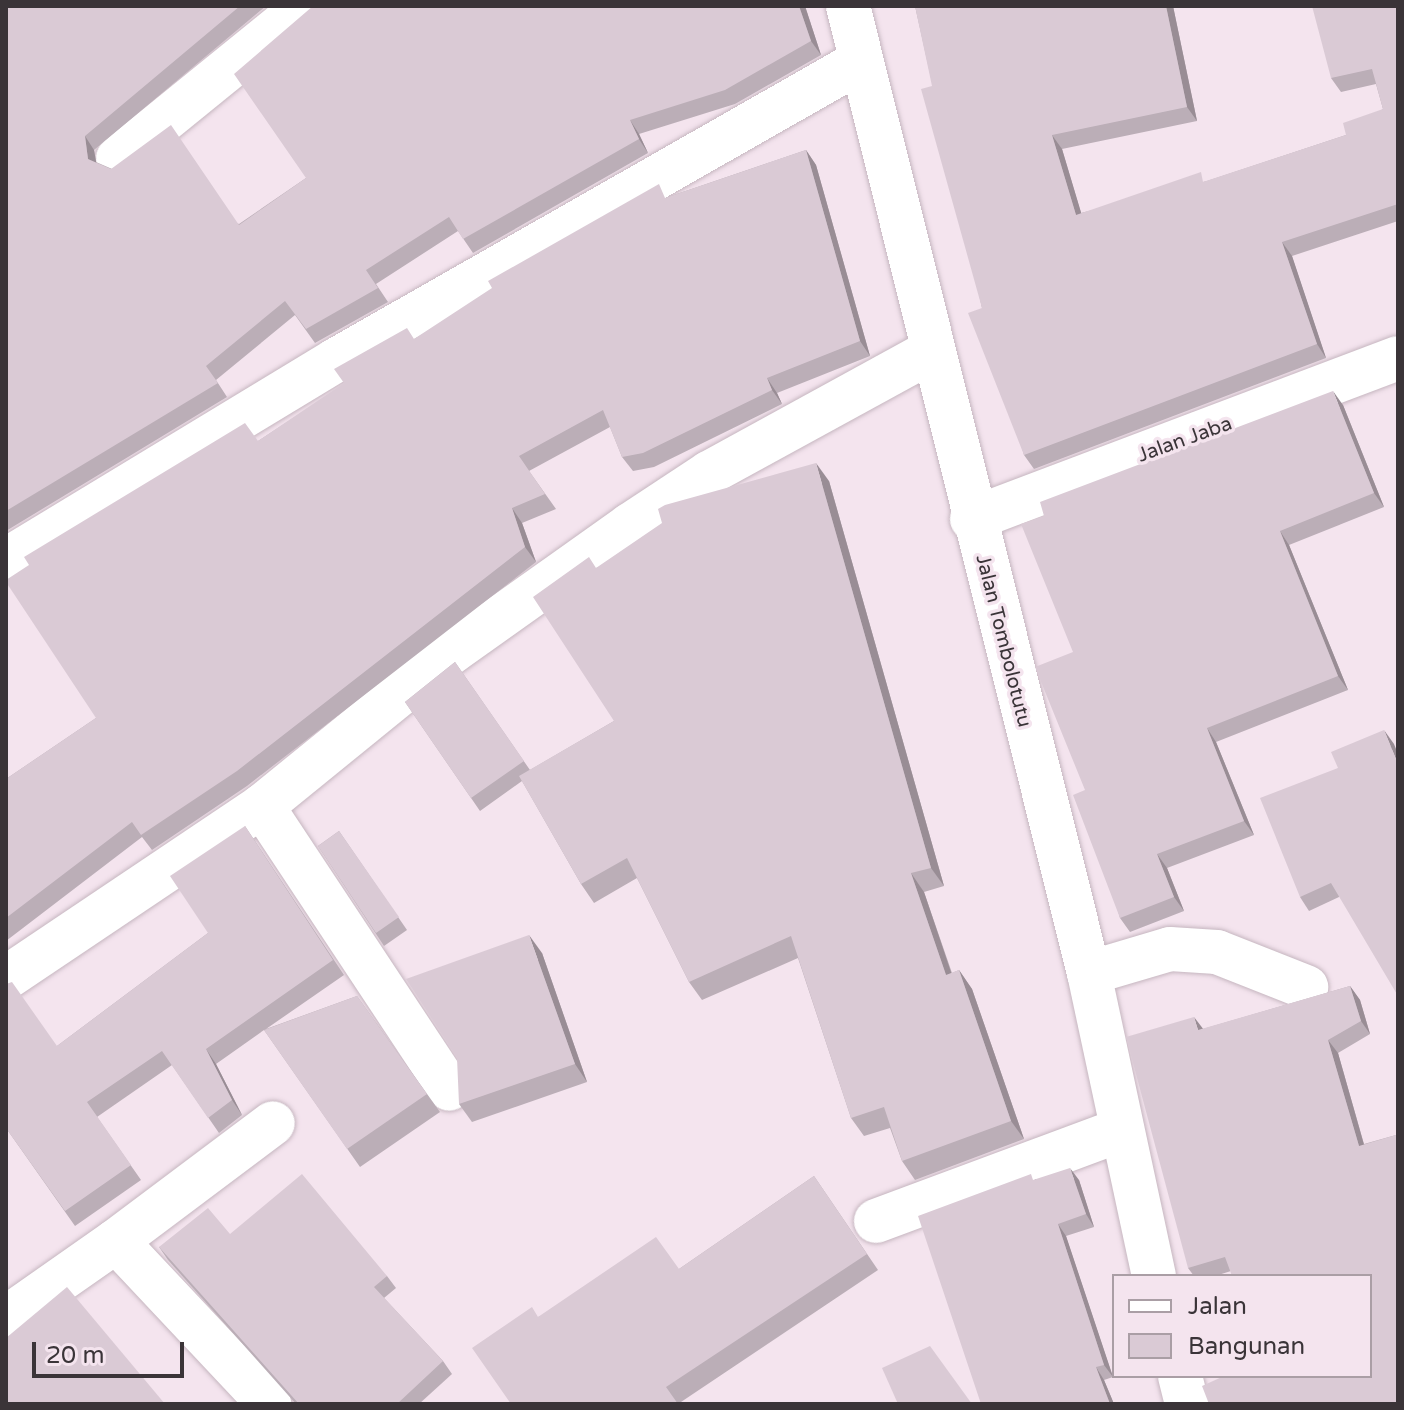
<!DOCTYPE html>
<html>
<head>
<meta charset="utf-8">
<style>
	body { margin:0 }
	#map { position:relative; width:1404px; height:1410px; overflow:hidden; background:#f4e4ee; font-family:"Varela Round",sans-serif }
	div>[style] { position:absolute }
	.roads { filter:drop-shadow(0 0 2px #c6b6c0) drop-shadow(0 0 2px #c6b6c0) }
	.minor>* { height:44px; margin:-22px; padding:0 22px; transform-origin:22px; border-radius:22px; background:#fff }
	.tertiary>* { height:44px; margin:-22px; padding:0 22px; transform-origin:22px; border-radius:22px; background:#fff }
	.wall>* { inset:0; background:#bbaeb7 }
	.shaded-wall>* { inset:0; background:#998d95 }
	.building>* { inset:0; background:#dacad5 }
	span { translate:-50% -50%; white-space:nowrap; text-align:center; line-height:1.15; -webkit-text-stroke:7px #f4e4ee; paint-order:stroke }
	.street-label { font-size:20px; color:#3a3438 }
	.frame { position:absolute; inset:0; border:8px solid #3a3438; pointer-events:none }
	.legend { position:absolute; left:1112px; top:1274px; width:260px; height:104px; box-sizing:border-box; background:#f4e4ee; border:2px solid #aa9ea5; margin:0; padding:10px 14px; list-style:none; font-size:24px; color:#3a3438 }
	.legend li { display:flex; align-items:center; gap:16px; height:40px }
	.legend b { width:40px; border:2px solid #aa9ea5 }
	.scale { position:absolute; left:32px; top:1342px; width:152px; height:36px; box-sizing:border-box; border:4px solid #3a3438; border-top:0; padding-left:10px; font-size:24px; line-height:28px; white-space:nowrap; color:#3a3438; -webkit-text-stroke:6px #f4e4ee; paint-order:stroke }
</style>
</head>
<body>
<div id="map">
	<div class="roads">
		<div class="minor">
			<div style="left:118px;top:158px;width:241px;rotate:-39.1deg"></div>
			<div style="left:972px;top:519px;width:455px;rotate:-20.7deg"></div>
			<div style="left:6px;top:560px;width:386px;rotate:-31.2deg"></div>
			<div style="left:336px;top:360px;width:604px;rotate:-29.66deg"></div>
			<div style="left:262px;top:806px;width:339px;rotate:56.5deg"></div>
			<div style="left:1089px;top:973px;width:84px;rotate:-16.5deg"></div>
			<div style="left:1170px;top:949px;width:47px;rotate:3.7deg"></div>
			<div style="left:1217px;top:952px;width:96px;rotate:21.5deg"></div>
			<div style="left:6px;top:978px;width:308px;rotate:-33.9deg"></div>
			<div style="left:262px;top:806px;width:246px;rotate:-39.1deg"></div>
			<div style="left:453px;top:651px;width:217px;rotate:-35.4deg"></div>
			<div style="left:630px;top:525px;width:95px;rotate:-33.4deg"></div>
			<div style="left:709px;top:473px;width:252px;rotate:-28.7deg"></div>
			<div style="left:876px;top:1221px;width:258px;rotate:-20.4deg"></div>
			<div style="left:116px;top:1241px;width:196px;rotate:-36.9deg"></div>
			<div style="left:6px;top:1318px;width:134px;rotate:-35deg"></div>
			<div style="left:116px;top:1241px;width:224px;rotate:46.8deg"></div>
		</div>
		<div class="tertiary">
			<div style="left:848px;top:6px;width:997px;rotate:76.01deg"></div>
			<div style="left:1089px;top:973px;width:310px;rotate:77.9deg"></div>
			<div style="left:1180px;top:1376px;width:29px;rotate:76deg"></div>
		</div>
	</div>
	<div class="wall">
		<div style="clip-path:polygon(6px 6px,266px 6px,94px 150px,96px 162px,239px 224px,306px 178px,313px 6px,805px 6px,821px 55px,735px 104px,639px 134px,648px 153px,473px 253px,458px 231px,376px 284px,388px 302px,315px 343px,295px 315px,216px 380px,227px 397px,6px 531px)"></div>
		<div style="clip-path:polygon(915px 6px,1173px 6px,1197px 121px,1062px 149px,1081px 213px,1207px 181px,1346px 135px,1383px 109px,1376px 84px,1341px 92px,1331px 78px,1398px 6px,1398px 221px,1292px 256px,1326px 358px,1034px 469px,1024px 455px,982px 308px)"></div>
		<div style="clip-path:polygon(806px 150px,816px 165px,870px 356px,777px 393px,782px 404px,654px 467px,633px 471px,622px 457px,610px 427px,529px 471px,556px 509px,522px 523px,536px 562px,247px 786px,152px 850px,142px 837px,6px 941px,6px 779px,96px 718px,258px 441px,414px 339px,668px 197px)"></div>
		<div style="clip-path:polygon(1343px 405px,1384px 507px,1289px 545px,1348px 690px,1216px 742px,1254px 835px,1167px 868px,1184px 911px,1130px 932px,1120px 918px,1085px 790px)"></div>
		<div style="clip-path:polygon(829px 481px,944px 886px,924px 892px,952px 973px,959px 970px,972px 989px,1024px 1139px,915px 1180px,902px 1161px,890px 1128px,864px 1136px,851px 1118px,798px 958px,702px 1000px,689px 982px,637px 878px,594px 903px,581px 884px,522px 781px,480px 811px,405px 702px,455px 662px,530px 770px,614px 721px,596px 568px)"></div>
		<div style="clip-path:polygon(1394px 744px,1339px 897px,1309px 911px,1300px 897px,1338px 768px)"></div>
		<div style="clip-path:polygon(245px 826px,344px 975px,266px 1029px,357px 996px,440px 1112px,360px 1167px,264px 1030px,216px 1064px,242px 1115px,219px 1133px,172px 1065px,97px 1117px,141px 1180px,75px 1226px,6px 1128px,57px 1046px,208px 933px)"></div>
		<div style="clip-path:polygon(339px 831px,407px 930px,384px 946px,318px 846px)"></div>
		<div style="clip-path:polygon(542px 953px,587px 1082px,472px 1122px,459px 1104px)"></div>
		<div style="clip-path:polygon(1350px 986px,1360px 1000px,1370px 1034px,1338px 1053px,1364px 1144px,1396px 1135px,1398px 1139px,1398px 1404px,1370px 1376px,1231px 1271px,1215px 1276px,1194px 1276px,1188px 1268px,1203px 1029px)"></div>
		<div style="clip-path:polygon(814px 1176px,878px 1270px,678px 1404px,538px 1317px,679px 1269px)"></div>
		<div style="clip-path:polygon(1035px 1179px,1079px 1180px,1094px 1227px,1066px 1236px,1113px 1377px,1104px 1380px,1114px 1404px,981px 1404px)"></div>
		<div style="clip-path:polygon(230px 1234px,387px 1276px,396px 1288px,384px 1298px,443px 1361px,452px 1374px,419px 1404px,296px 1404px,168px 1260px,159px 1247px)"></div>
	</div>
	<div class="shaded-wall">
		<div style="clip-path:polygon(799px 6px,805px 6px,821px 55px,811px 41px)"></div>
		<div style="clip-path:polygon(1166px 6px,1173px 6px,1197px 121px,1187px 107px)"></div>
		<div style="clip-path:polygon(630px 120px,639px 134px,648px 153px,639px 139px)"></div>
		<div style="clip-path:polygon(1052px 135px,1062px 149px,1086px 229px,1076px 215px)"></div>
		<div style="clip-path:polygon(85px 136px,94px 150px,98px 173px,88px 159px)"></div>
		<div style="clip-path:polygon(806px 150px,816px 165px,870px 356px,860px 341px)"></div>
		<div style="clip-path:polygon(1282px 242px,1292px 256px,1326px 358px,1317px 344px)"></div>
		<div style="clip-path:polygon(767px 378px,777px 393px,782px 404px,772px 390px)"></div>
		<div style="clip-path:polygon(1333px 391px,1343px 405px,1384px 507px,1374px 493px)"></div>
		<div style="clip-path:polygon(816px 463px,829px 481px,944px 886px,931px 868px)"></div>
		<div style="clip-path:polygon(512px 508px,522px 523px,536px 562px,525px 547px)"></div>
		<div style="clip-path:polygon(1280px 531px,1289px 545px,1348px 690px,1338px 676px)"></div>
		<div style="clip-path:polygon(1207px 728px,1216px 742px,1254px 835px,1244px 821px)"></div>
		<div style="clip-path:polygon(1384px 730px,1394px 744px,1398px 754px,1398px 764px)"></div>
		<div style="clip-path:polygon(1157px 854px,1167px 868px,1184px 911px,1174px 897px)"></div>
		<div style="clip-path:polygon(911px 873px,924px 892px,958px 993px,946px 975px)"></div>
		<div style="clip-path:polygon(529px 935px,542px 953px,587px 1082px,575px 1064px)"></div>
		<div style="clip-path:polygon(959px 970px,972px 989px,1024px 1139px,1011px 1121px)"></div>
		<div style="clip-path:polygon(1350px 986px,1360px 1000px,1370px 1034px,1361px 1021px)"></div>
		<div style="clip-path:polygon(1194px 1017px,1204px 1030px,1198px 1030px)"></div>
		<div style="clip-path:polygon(1328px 1040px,1338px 1053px,1368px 1159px,1359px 1146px)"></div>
		<div style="clip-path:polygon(206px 1049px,216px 1064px,242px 1115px,232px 1100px)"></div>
		<div style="clip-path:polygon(1070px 1168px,1079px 1180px,1094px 1227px,1086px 1214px)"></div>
		<div style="clip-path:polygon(1058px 1224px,1066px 1236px,1113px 1377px,1104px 1365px)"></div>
		<div style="clip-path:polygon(1096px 1367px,1104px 1380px,1114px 1404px,1110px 1404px)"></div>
	</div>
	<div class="building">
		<div style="clip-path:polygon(6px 6px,240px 6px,85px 136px,88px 159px,111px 169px,171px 125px,239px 225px,306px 178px,234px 74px,313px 6px,799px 6px,811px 41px,725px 90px,630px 120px,639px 139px,463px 239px,449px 217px,366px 270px,378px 288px,306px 329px,285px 301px,206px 366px,218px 383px,6px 511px)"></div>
		<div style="clip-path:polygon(915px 6px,1166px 6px,1187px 107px,1052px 135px,1076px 215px,1201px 172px,1203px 182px,1346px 135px,1343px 123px,1383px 109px,1372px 69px,1331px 78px,1312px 6px,1397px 6px,1398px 204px,1282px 242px,1317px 344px,1024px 455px,968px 313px,982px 308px,921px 89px,932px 86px)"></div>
		<div style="clip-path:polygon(806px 150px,860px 341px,767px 378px,772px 390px,643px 453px,622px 457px,603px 410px,519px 456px,545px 494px,512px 508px,525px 547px,237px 771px,141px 835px,132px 822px,6px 918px,6px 779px,96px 718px,6px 582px,6px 580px,29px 565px,24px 557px,245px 423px,258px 441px,344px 383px,334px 369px,407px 328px,414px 339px,492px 288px,488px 281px,659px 184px,665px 198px)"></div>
		<div style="clip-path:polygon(1333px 391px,1374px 493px,1280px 531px,1338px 676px,1207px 728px,1244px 821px,1157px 854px,1174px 897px,1120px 918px,1073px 795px,1085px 790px,1035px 667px,1073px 652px,1021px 524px,1044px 516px,1040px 502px)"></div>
		<div style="clip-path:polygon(816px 463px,931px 868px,911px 873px,946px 975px,959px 970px,1011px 1121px,902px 1161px,884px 1107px,851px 1118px,791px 936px,689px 982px,627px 858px,581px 884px,519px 776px,614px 721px,533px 597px,589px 557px,596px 568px,662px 523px,658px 509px,665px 505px)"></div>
		<div style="clip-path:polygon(455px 662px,524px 761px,471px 798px,405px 702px)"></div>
		<div style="clip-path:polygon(1384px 730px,1398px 764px,1398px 996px,1331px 883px,1300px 897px,1260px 798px,1338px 768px,1331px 752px)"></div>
		<div style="clip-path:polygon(245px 826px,333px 960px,206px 1049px,232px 1100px,208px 1118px,162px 1051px,87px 1102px,131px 1165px,65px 1211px,6px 1128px,6px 984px,12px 982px,57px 1046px,208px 933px,170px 876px)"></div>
		<div style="clip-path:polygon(339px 831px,399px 917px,376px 933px,318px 846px)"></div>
		<div style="clip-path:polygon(529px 935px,575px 1064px,459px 1104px,457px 1058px,406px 979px)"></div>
		<div style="clip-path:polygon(1350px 986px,1361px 1021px,1328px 1040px,1359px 1146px,1396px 1135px,1398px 1143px,1398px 1404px,1209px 1404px,1202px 1386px,1224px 1376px,1370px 1376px,1370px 1276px,1232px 1276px,1225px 1257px,1188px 1268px,1126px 1037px,1194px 1017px,1198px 1030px)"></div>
		<div style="clip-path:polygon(357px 996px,427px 1094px,347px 1149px,264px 1030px)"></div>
		<div style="clip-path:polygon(1070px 1168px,1086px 1214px,1058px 1224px,1104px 1365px,1096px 1367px,1110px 1404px,981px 1404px,918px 1216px,1031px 1174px,1033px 1180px)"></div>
		<div style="clip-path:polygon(302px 1174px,387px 1276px,374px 1287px,443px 1361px,397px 1404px,299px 1404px,159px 1247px,208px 1208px,230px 1234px)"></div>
		<div style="clip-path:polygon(814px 1176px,867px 1254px,666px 1387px,678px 1404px,511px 1404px,472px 1348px,532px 1307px,538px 1317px,656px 1237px,679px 1269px)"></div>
		<div style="clip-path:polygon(67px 1287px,165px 1404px,6px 1404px,6px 1338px)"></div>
		<div style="clip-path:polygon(930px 1346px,972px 1404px,898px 1404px,882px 1368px)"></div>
	</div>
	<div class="street-label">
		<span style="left:1185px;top:440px;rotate:-20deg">Jalan Jaba</span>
		<span style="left:1003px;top:641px;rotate:76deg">Jalan Tombolotutu</span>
	</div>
	<div class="frame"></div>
	<ul class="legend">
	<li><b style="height:10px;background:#fff"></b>Jalan</li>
	<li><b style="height:22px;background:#dacad5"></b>Bangunan</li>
	</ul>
	<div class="scale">20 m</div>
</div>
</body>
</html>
